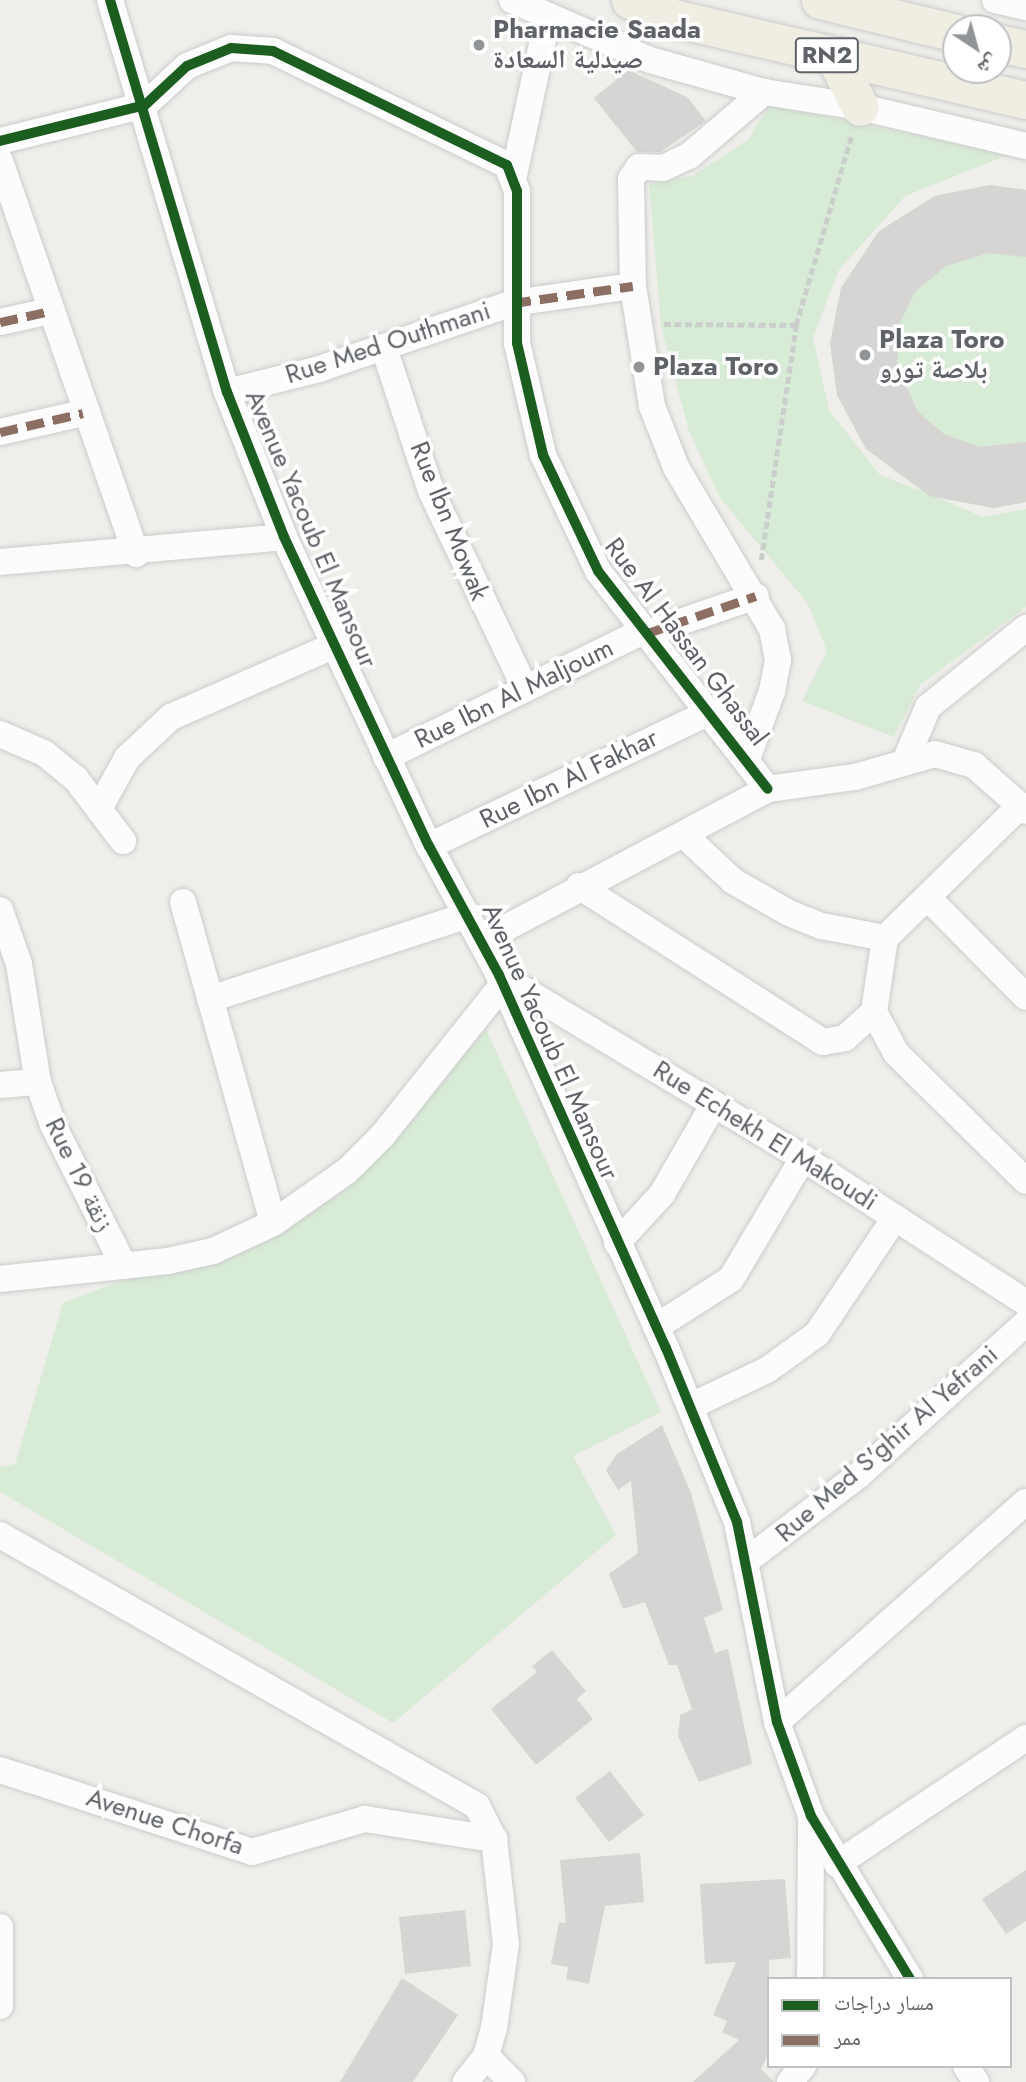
<!DOCTYPE html>
<html>
<head>
<meta charset="utf-8">
<style>
	body { margin:0 }
	#map { position:relative; width:1026px; height:2082px; overflow:hidden; background:#efeeea; font-family:Jost,"Noto Naskh Arabic",sans-serif }
	div>[style] { position:absolute }
	.green>* { inset:0; background:#d8ebd6 }
	.building>* { inset:0; background:#d6d5d3 }
	.path>* { height:4.5px; margin-top:-2.25px; transform-origin:0; background:repeating-linear-gradient(90deg,#cacfcc 0 7px,transparent 0 10.5px) }
	.roads { filter:drop-shadow(0 0 2px #cbcccc) drop-shadow(0 0 2px #cbcccc) }
	.minor>* { height:26px; margin:-13px; padding:0 13px; transform-origin:13px; border-radius:13px; background:#fdfcfc }
	.highway>* { height:37px; margin:-18.5px; padding:0 18.5px; transform-origin:18.5px; border-radius:18.5px; background:#f0ede3 }
	.quiet>* { height:9px; margin-top:-4.5px; transform-origin:0; background:repeating-linear-gradient(90deg,#8d6e63 0 18px,transparent 0 27px) }
	.cycleway>* { height:10px; margin:-5px; padding:0 5px; transform-origin:5px; border-radius:5px; background:#1b5e20 }
	.dots>* { width:19px; height:19px; translate:-50% -50%; box-sizing:border-box; border:4px solid #fff; border-radius:50% }
	span { translate:-50% -50%; white-space:nowrap; text-align:center; line-height:1.15; -webkit-text-stroke:7px #fff; paint-order:stroke }
	.shield-label span { padding:2px 5px; background:#fff; border:2px solid; border-radius:5px; -webkit-text-stroke-width:0 }
	.shield-label { font-size:24px; color:#5f6368; font-weight:700 }
	.poi-label { font-size:26px; color:#5f6368; font-weight:700 }
	.left { translate:0 -50%; text-align:left }
	.street-label { font-size:26px; color:#5f6368 }
	.legend { position:absolute; left:767px; top:1977px; width:245px; height:91px; box-sizing:border-box; background:#fff; border:2px solid #bfc1c3; margin:0; padding:9px 12px; list-style:none; font-size:21px; color:#5f6368 }
	.legend li { display:flex; align-items:center; gap:14px; height:35px }
	.legend b { width:35px; border:2px solid #bfc1c3 }
	.north { position:absolute; left:942px; top:14px; width:70px; height:70px; box-sizing:border-box; background:#fff; border:2px solid #bfc1c3; border-radius:50%; rotate:144deg; font-size:19px; font-weight:700; line-height:28px; text-align:center; color:#5f6368 }
	.north::after { content:''; display:block; margin:auto; width:24px; height:32px; background:#919496; clip-path:polygon(50% 0,100% 100%,50% 72%,0 100%) }
</style>
</head>
<body>
<div id="map">
	<div class="green">
		<div style="clip-path:polygon(769px 105px,1010px 154px,905px 196px,839px 270px,813px 337px,829px 410px,880px 475px,923px 492px,866px 449px,837px 395px,830px 343px,841px 288px,879px 231px,935px 196px,990px 185px,1026px 190px,1026px 502px,994px 508px,938px 498px,983px 517px,1026px 509px,1026px 607px,920px 685px,894px 737px,802px 701px,827px 651px,808px 604px,720px 498px,689px 431px,661px 326px,649px 184px,692px 176px,748px 140px)"></div>
		<div style="clip-path:polygon(486px 1029px,661px 1412px,573px 1456px,616px 1535px,393px 1723px,0 1492px,0 1467px,15px 1464px,63px 1303px,327px 1200px)"></div>
	</div>
	<div class="building">
		<div style="clip-path:polygon(628px 70px,687px 97px,706px 121px,660px 152px,637px 152px,594px 98px)"></div>
		<div style="clip-path:polygon(990px 185px,1026px 190px,1026px 257px,989px 253px,946px 266px,915px 292px,900px 323px,897px 366px,918px 412px,944px 434px,980px 447px,1026px 442px,1026px 502px,994px 508px,930px 496px,866px 449px,837px 395px,830px 343px,841px 288px,879px 231px,935px 196px)"></div>
		<div style="clip-path:polygon(662px 1425px,691px 1493px,723px 1610px,704px 1618px,715px 1653px,728px 1649px,752px 1764px,699px 1782px,678px 1736px,680px 1715px,692px 1709px,677px 1665px,669px 1665px,645px 1602px,623px 1609px,609px 1574px,638px 1553px,631px 1481px,618px 1490px,606px 1470px,617px 1454px)"></div>
		<div style="clip-path:polygon(552px 1650px,586px 1691px,577px 1699px,593px 1719px,536px 1765px,491px 1709px,537px 1672px,532px 1666px)"></div>
		<div style="clip-path:polygon(610px 1771px,644px 1815px,609px 1842px,575px 1798px)"></div>
		<div style="clip-path:polygon(640px 1853px,644px 1902px,605px 1906px,589px 1984px,566px 1979px,568px 1967px,551px 1964px,559px 1922px,566px 1923px,560px 1860px)"></div>
		<div style="clip-path:polygon(1026px 1870px,1026px 1921px,1006px 1934px,982px 1899px)"></div>
		<div style="clip-path:polygon(785px 1879px,791px 1958px,769px 1960px,769px 2052px,761px 2069px,774px 2082px,693px 2082px,739px 2040px,722px 2032px,727px 2021px,713px 2015px,736px 1962px,705px 1964px,700px 1884px)"></div>
		<div style="clip-path:polygon(465px 1910px,471px 1966px,405px 1974px,399px 1917px)"></div>
		<div style="clip-path:polygon(402px 1978px,458px 2015px,413px 2082px,340px 2082px)"></div>
	</div>
	<div class="path">
		<div style="left:664px;top:324px;width:132px;rotate:0.4deg"></div>
		<div style="left:796px;top:325px;width:199px;rotate:-73.7deg"></div>
		<div style="left:761px;top:560px;width:238px;rotate:-81.5deg"></div>
	</div>
	<div class="roads">
		<div class="minor">
			<div style="left:110px;top:0;width:409px;rotate:73.4deg"></div>
			<div style="left:227px;top:392px;width:156px;rotate:68.5deg"></div>
			<div style="left:284px;top:537px;width:341px;rotate:64.9deg"></div>
			<div style="left:429px;top:846px;width:147px;rotate:61.5deg"></div>
			<div style="left:499px;top:975px;width:409px;rotate:65.9deg"></div>
			<div style="left:666px;top:1348px;width:188px;rotate:67.8deg"></div>
			<div style="left:737px;top:1522px;width:204px;rotate:78.7deg"></div>
			<div style="left:777px;top:1722px;width:100px;rotate:70.1deg"></div>
			<div style="left:811px;top:1816px;width:191px;rotate:58.7deg"></div>
			<div style="left:512px;top:0;width:150px;rotate:23.5deg"></div>
			<div style="left:650px;top:60px;width:118px;rotate:15.7deg"></div>
			<div style="left:764px;top:92px;width:97px;rotate:8.9deg"></div>
			<div style="left:860px;top:107px;width:171px;rotate:13.2deg"></div>
			<div style="left:995px;top:0;width:32px;rotate:13deg"></div>
			<div style="left:0;top:141px;width:149px;rotate:-13.9deg"></div>
			<div style="left:145px;top:105px;width:57px;rotate:-42.9deg"></div>
			<div style="left:187px;top:66px;width:48px;rotate:-22.2deg"></div>
			<div style="left:231px;top:48px;width:42px;rotate:4.1deg"></div>
			<div style="left:273px;top:51px;width:260px;rotate:26deg"></div>
			<div style="left:507px;top:165px;width:28px;rotate:69deg"></div>
			<div style="left:517px;top:191px;width:152px;rotate:90deg"></div>
			<div style="left:517px;top:343px;width:115px;rotate:76.9deg"></div>
			<div style="left:543px;top:455px;width:128px;rotate:64.6deg"></div>
			<div style="left:598px;top:571px;width:276px;rotate:52.1deg"></div>
			<div style="left:0;top:161px;width:416px;rotate:70.9deg"></div>
			<div style="left:514px;top:175px;width:163px;rotate:-77.9deg"></div>
			<div style="left:0;top:322px;width:51px;rotate:-12.4deg"></div>
			<div style="left:384px;top:348px;width:151px;rotate:71.8deg"></div>
			<div style="left:431px;top:491px;width:218px;rotate:64.5deg"></div>
			<div style="left:227px;top:392px;width:95px;rotate:-14deg"></div>
			<div style="left:319px;top:369px;width:205px;rotate:-18.8deg"></div>
			<div style="left:513px;top:303px;width:121px;rotate:-8.1deg"></div>
			<div style="left:0;top:432px;width:85px;rotate:-12.9deg"></div>
			<div style="left:0;top:562px;width:285px;rotate:-5deg"></div>
			<div style="left:645px;top:634px;width:117px;rotate:-18.9deg"></div>
			<div style="left:0;top:734px;width:48px;rotate:23.4deg"></div>
			<div style="left:44px;top:753px;width:41px;rotate:39.1deg"></div>
			<div style="left:76px;top:779px;width:78px;rotate:52.8deg"></div>
			<div style="left:386px;top:757px;width:286px;rotate:-26.1deg"></div>
			<div style="left:907px;top:757px;width:54px;rotate:-67.2deg"></div>
			<div style="left:928px;top:707px;width:126px;rotate:-38.9deg"></div>
			<div style="left:747px;top:759px;width:72px;rotate:-69.8deg"></div>
			<div style="left:772px;top:691px;width:32px;rotate:-79deg"></div>
			<div style="left:778px;top:660px;width:32px;rotate:-101deg"></div>
			<div style="left:772px;top:629px;width:188px;rotate:-120.7deg"></div>
			<div style="left:676px;top:467px;width:66px;rotate:-111.5deg"></div>
			<div style="left:652px;top:406px;width:121px;rotate:-99deg"></div>
			<div style="left:633px;top:286px;width:107px;rotate:-91.1deg"></div>
			<div style="left:631px;top:179px;width:14px;rotate:-56deg"></div>
			<div style="left:639px;top:167px;width:24px;rotate:2deg"></div>
			<div style="left:663px;top:168px;width:29px;rotate:-25deg"></div>
			<div style="left:689px;top:156px;width:99px;rotate:-40.5deg"></div>
			<div style="left:1020px;top:806px;width:189px;rotate:135.6deg"></div>
			<div style="left:885px;top:938px;width:75px;rotate:98.5deg"></div>
			<div style="left:874px;top:1012px;width:47px;rotate:61.8deg"></div>
			<div style="left:896px;top:1053px;width:182px;rotate:44.6deg"></div>
			<div style="left:100px;top:807px;width:56px;rotate:-61.1deg"></div>
			<div style="left:127px;top:758px;width:60px;rotate:-43deg"></div>
			<div style="left:171px;top:717px;width:179px;rotate:-23.7deg"></div>
			<div style="left:684px;top:835px;width:67px;rotate:43.2deg"></div>
			<div style="left:733px;top:881px;width:64px;rotate:29.7deg"></div>
			<div style="left:789px;top:913px;width:35px;rotate:22deg"></div>
			<div style="left:822px;top:926px;width:64px;rotate:10.8deg"></div>
			<div style="left:429px;top:846px;width:311px;rotate:-25.5deg"></div>
			<div style="left:579px;top:886px;width:290px;rotate:32.6deg"></div>
			<div style="left:823px;top:1042px;width:22px;rotate:-10deg"></div>
			<div style="left:845px;top:1038px;width:39px;rotate:-42deg"></div>
			<div style="left:928px;top:898px;width:139px;rotate:45.3deg"></div>
			<div style="left:183px;top:902px;width:333px;rotate:74.3deg"></div>
			<div style="left:0;top:910px;width:57px;rotate:70.6deg"></div>
			<div style="left:19px;top:964px;width:120px;rotate:80.9deg"></div>
			<div style="left:38px;top:1082px;width:46px;rotate:70.8deg"></div>
			<div style="left:53px;top:1125px;width:158px;rotate:63.3deg"></div>
			<div style="left:483px;top:940px;width:323px;rotate:-27.9deg"></div>
			<div style="left:768px;top:789px;width:88px;rotate:-7.9deg"></div>
			<div style="left:855px;top:777px;width:83px;rotate:-16deg"></div>
			<div style="left:935px;top:754px;width:41px;rotate:15.8deg"></div>
			<div style="left:974px;top:765px;width:69px;rotate:41.5deg"></div>
			<div style="left:499px;top:975px;width:355px;rotate:31deg"></div>
			<div style="left:803px;top:1158px;width:266px;rotate:33deg"></div>
			<div style="left:210px;top:999px;width:272px;rotate:-18deg"></div>
			<div style="left:0;top:1085px;width:38px;rotate:-5deg"></div>
			<div style="left:617px;top:1243px;width:67px;rotate:-47.4deg"></div>
			<div style="left:662px;top:1194px;width:104px;rotate:-60deg"></div>
			<div style="left:0;top:1279px;width:169px;rotate:-6.1deg"></div>
			<div style="left:168px;top:1261px;width:46px;rotate:-12.5deg"></div>
			<div style="left:213px;top:1251px;width:66px;rotate:-25deg"></div>
			<div style="left:273px;top:1223px;width:90px;rotate:-35.1deg"></div>
			<div style="left:347px;top:1171px;width:51px;rotate:-45deg"></div>
			<div style="left:383px;top:1135px;width:193px;rotate:-51.5deg"></div>
			<div style="left:656px;top:1327px;width:89px;rotate:-32.6deg"></div>
			<div style="left:731px;top:1279px;width:141px;rotate:-59.2deg"></div>
			<div style="left:691px;top:1406px;width:84px;rotate:-25.3deg"></div>
			<div style="left:767px;top:1370px;width:62px;rotate:-35.8deg"></div>
			<div style="left:817px;top:1334px;width:140px;rotate:-56.1deg"></div>
			<div style="left:0;top:1535px;width:549px;rotate:29.6deg"></div>
			<div style="left:477px;top:1806px;width:37px;rotate:63deg"></div>
			<div style="left:494px;top:1839px;width:106px;rotate:83.5deg"></div>
			<div style="left:506px;top:1944px;width:85px;rotate:98.1deg"></div>
			<div style="left:494px;top:2028px;width:29px;rotate:106deg"></div>
			<div style="left:486px;top:2056px;width:33px;rotate:128deg"></div>
			<div style="left:746px;top:1561px;width:142px;rotate:-37.3deg"></div>
			<div style="left:859px;top:1475px;width:226px;rotate:-42.3deg"></div>
			<div style="left:777px;top:1722px;width:332px;rotate:-41.5deg"></div>
			<div style="left:0;top:1770px;width:265px;rotate:18deg"></div>
			<div style="left:252px;top:1852px;width:118px;rotate:-16.3deg"></div>
			<div style="left:365px;top:1819px;width:131px;rotate:8.8deg"></div>
			<div style="left:837px;top:1864px;width:227px;rotate:-33.7deg"></div>
			<div style="left:0;top:1927px;width:79px;rotate:90deg"></div>
			<div style="left:810px;top:1979px;width:163px;rotate:-89.6deg"></div>
			<div style="left:486px;top:2056px;width:37px;rotate:45deg"></div>
			<div style="left:966px;top:2066px;width:19px;rotate:58deg"></div>
			<div style="left:790px;top:2082px;width:21px;rotate:-51deg"></div>
		</div>
		<div class="highway">
			<div style="left:630px;top:0;width:47px;rotate:22.7deg"></div>
			<div style="left:673px;top:18px;width:362px;rotate:13.1deg"></div>
			<div style="left:820px;top:0;width:140px;rotate:13.6deg"></div>
			<div style="left:998px;top:43px;width:29px;rotate:12deg"></div>
			<div style="left:834px;top:56px;width:57px;rotate:63deg"></div>
		</div>
	</div>
	<div class="quiet">
		<div style="left:513px;top:303px;width:121px;rotate:-8.1deg"></div>
		<div style="left:0;top:322px;width:51px;rotate:-12.4deg"></div>
		<div style="left:0;top:432px;width:85px;rotate:-12.9deg"></div>
		<div style="left:645px;top:634px;width:117px;rotate:-18.9deg"></div>
	</div>
	<div class="cycleway">
		<div style="left:110px;top:0;width:409px;rotate:73.4deg"></div>
		<div style="left:227px;top:392px;width:156px;rotate:68.5deg"></div>
		<div style="left:284px;top:537px;width:341px;rotate:64.9deg"></div>
		<div style="left:429px;top:846px;width:147px;rotate:61.5deg"></div>
		<div style="left:499px;top:975px;width:409px;rotate:65.9deg"></div>
		<div style="left:666px;top:1348px;width:188px;rotate:67.8deg"></div>
		<div style="left:737px;top:1522px;width:204px;rotate:78.7deg"></div>
		<div style="left:777px;top:1722px;width:100px;rotate:70.1deg"></div>
		<div style="left:811px;top:1816px;width:191px;rotate:58.7deg"></div>
		<div style="left:0;top:141px;width:149px;rotate:-13.9deg"></div>
		<div style="left:145px;top:105px;width:57px;rotate:-42.9deg"></div>
		<div style="left:187px;top:66px;width:48px;rotate:-22.2deg"></div>
		<div style="left:231px;top:48px;width:42px;rotate:4.1deg"></div>
		<div style="left:273px;top:51px;width:260px;rotate:26deg"></div>
		<div style="left:507px;top:165px;width:28px;rotate:69deg"></div>
		<div style="left:517px;top:191px;width:152px;rotate:90deg"></div>
		<div style="left:517px;top:343px;width:115px;rotate:76.9deg"></div>
		<div style="left:543px;top:455px;width:128px;rotate:64.6deg"></div>
		<div style="left:598px;top:571px;width:276px;rotate:52.1deg"></div>
	</div>
	<div class="dots">
		<div style="left:479px;top:45px;background:#919496"></div>
		<div style="left:865px;top:355px;background:#919496"></div>
		<div style="left:639px;top:367px;background:#919496"></div>
	</div>
	<div class="shield-label">
		<span style="left:827px;top:55px">RN2</span>
	</div>
	<div class="poi-label">
		<span class="left" style="left:493px;top:45px">Pharmacie Saada<br>صيدلية السعادة</span>
		<span class="left" style="left:879px;top:355px">Plaza Toro<br>بلاصة تورو</span>
		<span class="left" style="left:653px;top:367px">Plaza Toro</span>
	</div>
	<div class="street-label">
		<span style="left:388px;top:343px;rotate:-18deg">Rue Med Outhmani</span>
		<span style="left:449px;top:521px;rotate:68deg">Rue Ibn Mowak</span>
		<span style="left:311px;top:529px;rotate:67deg">Avenue Yacoub El Mansour</span>
		<span style="left:686px;top:642px;rotate:53deg">Rue Al Hassan Ghassal</span>
		<span style="left:514px;top:694px;rotate:-26deg">Rue Ibn Al Maljoum</span>
		<span style="left:569px;top:779px;rotate:-26deg">Rue Ibn Al Fakhar</span>
		<span style="left:550px;top:1042px;rotate:66deg">Avenue Yacoub El Mansour</span>
		<span style="left:765px;top:1136px;rotate:32deg">Rue Echekh El Makoudi</span>
		<span style="left:79px;top:1175px;rotate:64deg">Rue 19 زنقة</span>
		<span style="left:887px;top:1444px;rotate:-41deg">Rue Med S'ghir Al Yefrani</span>
		<span style="left:165px;top:1822px;rotate:18deg">Avenue Chorfa</span>
	</div>
	<ul class="legend">
	<li><b style="height:9px;background:#1b5e20"></b>مسار دراجات</li>
	<li><b style="height:9px;background:#8d6e63"></b>ممر</li>
	</ul>
	<div class="north">ش</div>
</div>
</body>
</html>
